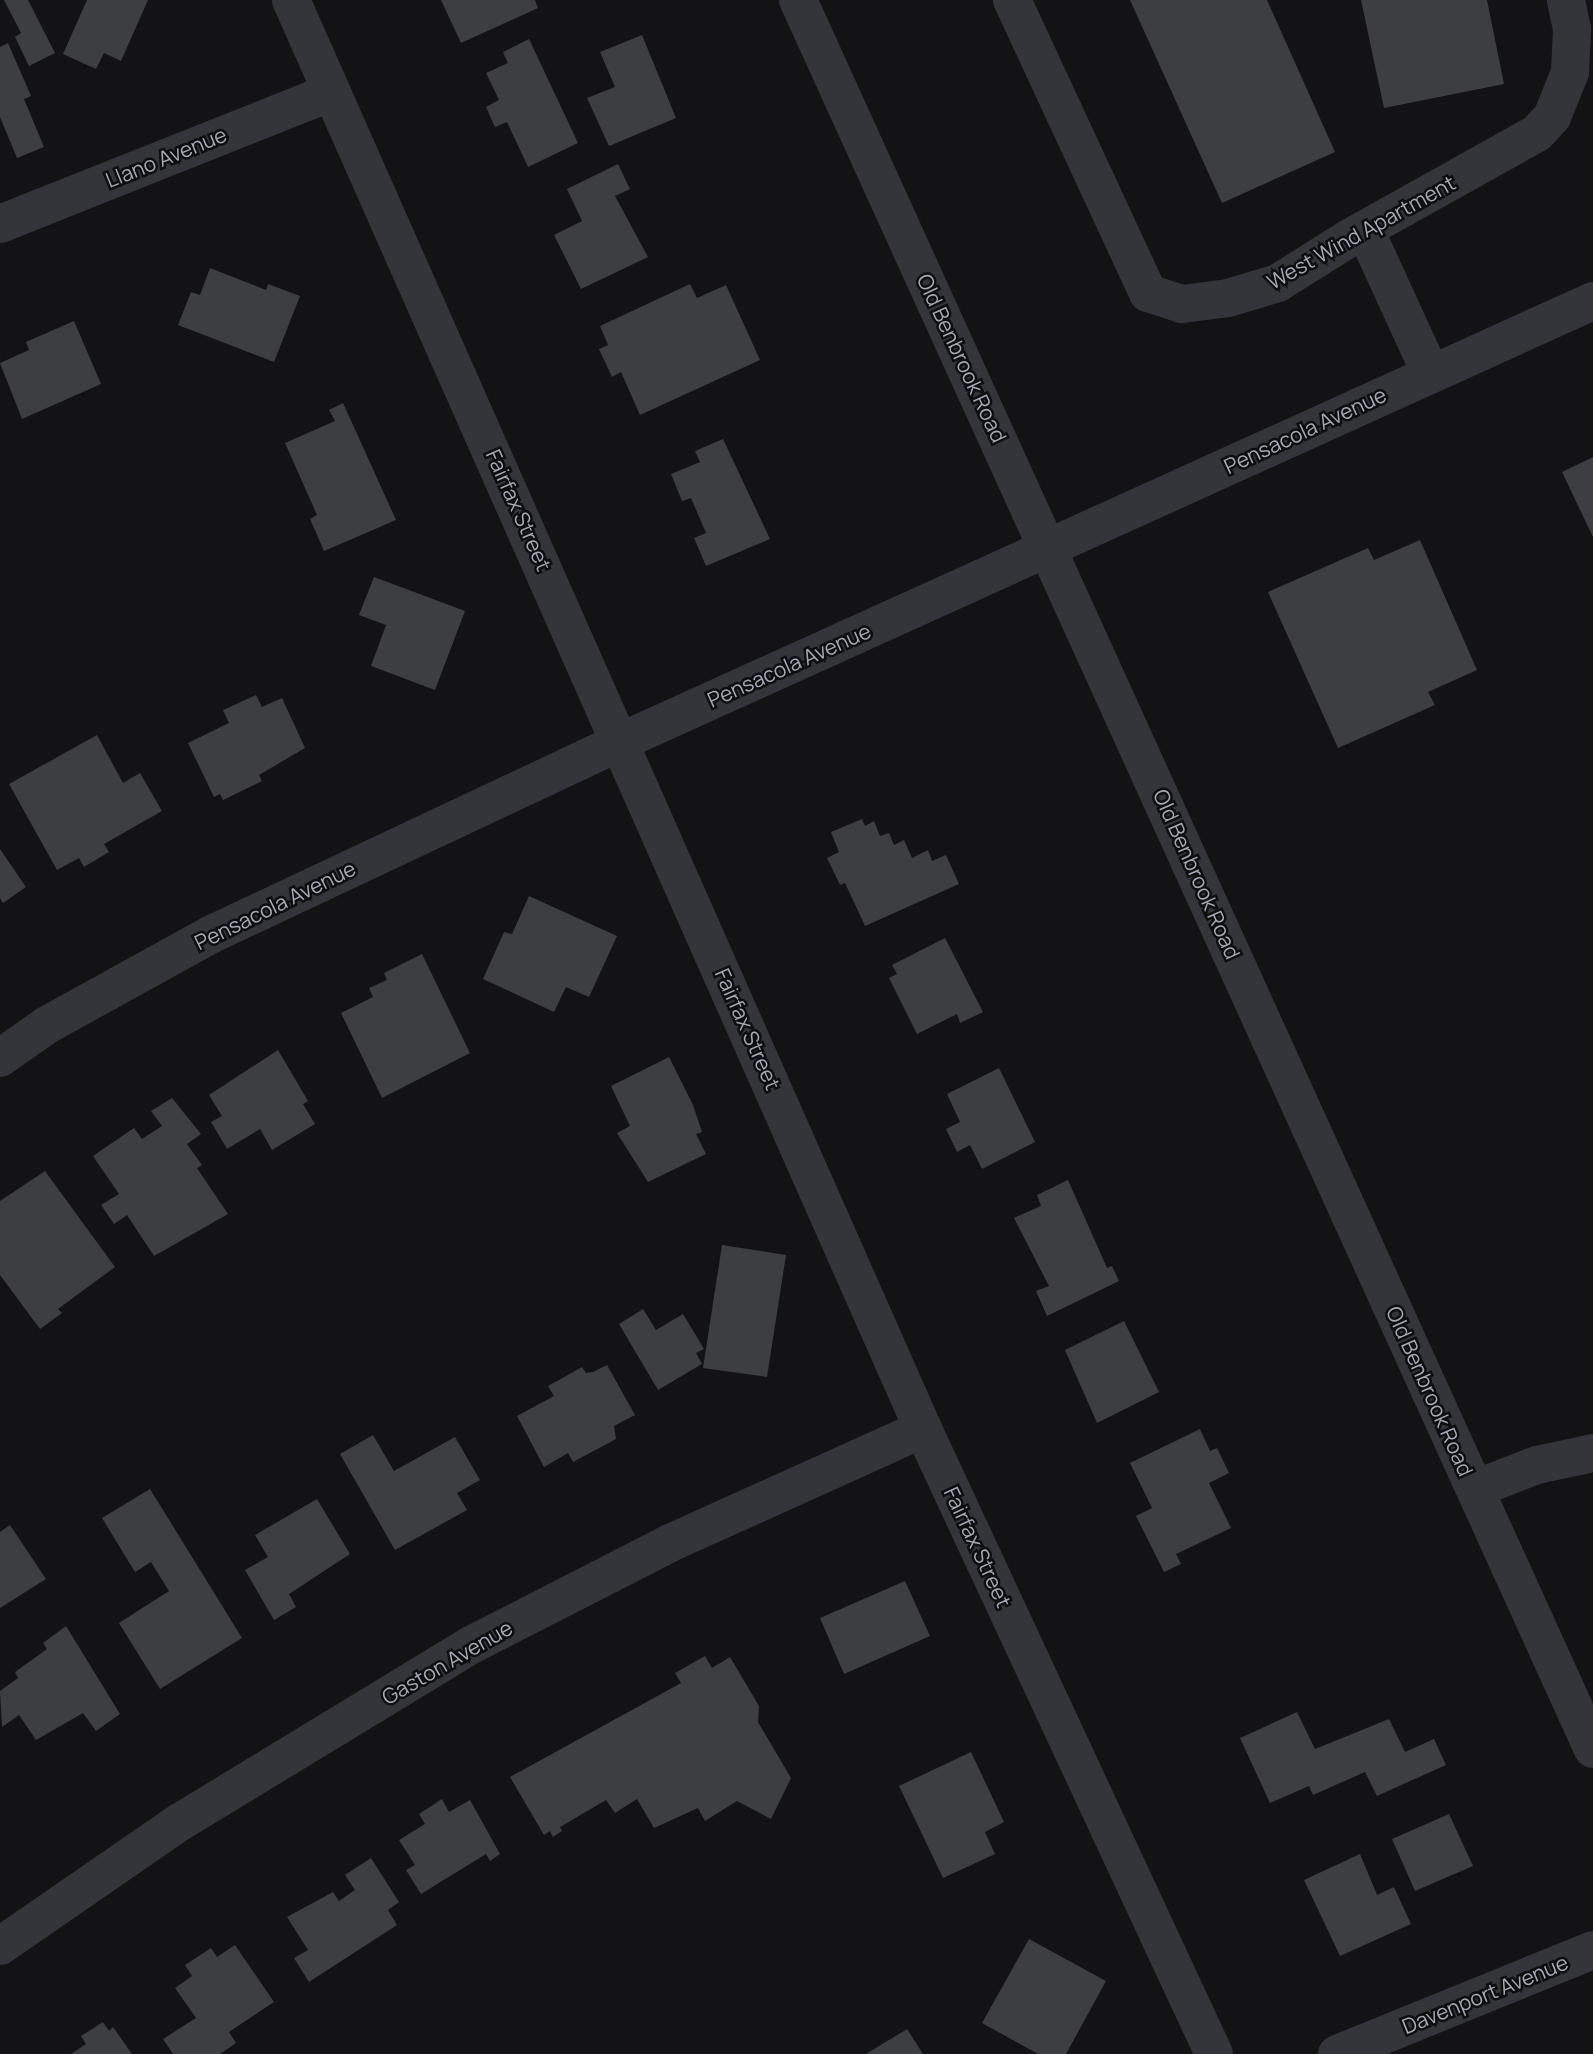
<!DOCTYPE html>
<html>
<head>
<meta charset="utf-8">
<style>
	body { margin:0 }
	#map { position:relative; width:1593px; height:2054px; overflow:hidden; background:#131315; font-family:Manrope,sans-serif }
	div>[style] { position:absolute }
	.building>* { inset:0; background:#3d3e42 }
	.minor>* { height:38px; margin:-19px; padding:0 19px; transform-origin:19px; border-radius:19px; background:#34353a }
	span { translate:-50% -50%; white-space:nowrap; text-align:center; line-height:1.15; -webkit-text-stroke:5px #0e0e10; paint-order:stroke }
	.street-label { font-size:21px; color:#a5a9b6 }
</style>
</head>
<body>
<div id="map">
	<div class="building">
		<div style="clip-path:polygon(4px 0,28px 0,55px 53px,29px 66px,15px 37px,21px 33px)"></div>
		<div style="clip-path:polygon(87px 0,148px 0,121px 61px,104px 53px,96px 69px,63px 54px)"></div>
		<div style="clip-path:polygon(441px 0,535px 0,538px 8px,461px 43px)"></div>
		<div style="clip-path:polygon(1130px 0,1267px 0,1335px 152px,1222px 203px)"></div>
		<div style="clip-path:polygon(1361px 0,1487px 0,1504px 84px,1384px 108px)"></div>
		<div style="clip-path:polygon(642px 35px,676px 118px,609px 146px,587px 98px,615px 87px,600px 52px)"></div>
		<div style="clip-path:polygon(529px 39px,578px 143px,528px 167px,507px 122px,495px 127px,486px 107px,499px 100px,486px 73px,508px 63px,503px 52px)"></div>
		<div style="clip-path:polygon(8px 43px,31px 96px,24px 99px,44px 147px,17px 158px,0 117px,0 47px)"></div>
		<div style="clip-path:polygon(618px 164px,630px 189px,615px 196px,648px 257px,581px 289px,554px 235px,582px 221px,567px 189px)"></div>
		<div style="clip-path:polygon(210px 268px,266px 290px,268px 284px,300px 296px,274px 362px,178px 325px,191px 292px,200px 295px)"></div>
		<div style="clip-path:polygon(690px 284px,697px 298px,726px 285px,760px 360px,640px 415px,621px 372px,612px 377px,599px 349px,608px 345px,600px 326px)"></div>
		<div style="clip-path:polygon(74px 321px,101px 384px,22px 419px,0 363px,29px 350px,26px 342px)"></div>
		<div style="clip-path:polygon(343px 403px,396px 520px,324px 551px,310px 519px,317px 515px,285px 443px,335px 421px,329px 410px)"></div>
		<div style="clip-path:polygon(723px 439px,770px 539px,706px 566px,694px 538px,706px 533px,691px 498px,682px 501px,671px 474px,700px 462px,695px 451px)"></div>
		<div style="clip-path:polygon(1593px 457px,1593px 537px,1562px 472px)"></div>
		<div style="clip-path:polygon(1420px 540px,1477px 670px,1428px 692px,1435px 705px,1338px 748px,1268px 592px,1368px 548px,1374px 560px)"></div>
		<div style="clip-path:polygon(374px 577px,465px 611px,435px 690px,371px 666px,386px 625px,359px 615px)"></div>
		<div style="clip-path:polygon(256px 695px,262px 707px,282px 698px,305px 748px,259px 775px,262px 781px,223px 800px,220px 794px,214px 797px,188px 743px,229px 723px,223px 710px)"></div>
		<div style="clip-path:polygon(97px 735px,123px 783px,140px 773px,162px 811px,104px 844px,109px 852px,84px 867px,79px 858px,57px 870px,9px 784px)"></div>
		<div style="clip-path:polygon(862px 819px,865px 826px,874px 821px,880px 836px,889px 833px,894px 845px,904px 840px,912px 858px,928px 850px,932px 861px,946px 855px,959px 884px,865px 926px,845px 883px,840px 885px,827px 858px,839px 852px,831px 832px)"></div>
		<div style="clip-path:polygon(0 849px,26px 887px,3px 903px,0 898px)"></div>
		<div style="clip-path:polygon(529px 896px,617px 936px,589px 997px,566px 987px,554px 1012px,483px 979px,504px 932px,512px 934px)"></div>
		<div style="clip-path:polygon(945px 938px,983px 1012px,960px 1023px,957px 1014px,917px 1034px,889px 978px,897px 974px,892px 965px)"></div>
		<div style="clip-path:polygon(422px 954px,470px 1053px,382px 1098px,341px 1013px,373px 997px,369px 988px,387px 980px,384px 973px)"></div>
		<div style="clip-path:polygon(278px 1050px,308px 1101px,303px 1104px,315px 1124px,272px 1150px,260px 1129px,227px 1149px,211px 1122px,222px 1116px,209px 1095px)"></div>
		<div style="clip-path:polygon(669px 1057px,693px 1105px,702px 1132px,696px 1134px,706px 1154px,648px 1182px,617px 1133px,630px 1126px,611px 1086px)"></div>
		<div style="clip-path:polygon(999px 1068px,1035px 1142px,982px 1169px,970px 1145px,957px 1152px,946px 1129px,960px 1122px,947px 1094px)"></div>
		<div style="clip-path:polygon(172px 1098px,201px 1134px,187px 1144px,202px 1165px,197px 1168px,228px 1214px,154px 1256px,127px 1215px,114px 1224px,101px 1205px,119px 1194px,93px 1156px,134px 1128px,142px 1139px,162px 1126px,151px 1111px)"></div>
		<div style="clip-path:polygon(45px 1171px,115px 1267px,58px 1309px,62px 1313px,40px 1329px,0 1275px,0 1201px)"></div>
		<div style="clip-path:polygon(1068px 1180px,1107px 1268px,1112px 1266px,1119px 1281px,1047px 1316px,1036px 1291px,1049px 1286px,1014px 1218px,1041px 1206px,1037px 1195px)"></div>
		<div style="clip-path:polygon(722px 1245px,786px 1255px,767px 1377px,703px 1368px)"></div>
		<div style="clip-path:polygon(643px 1309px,656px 1330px,683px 1314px,704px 1349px,696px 1353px,702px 1364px,658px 1390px,619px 1324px)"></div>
		<div style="clip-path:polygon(1124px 1321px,1159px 1392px,1097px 1423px,1065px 1350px)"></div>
		<div style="clip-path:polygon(607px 1365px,635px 1415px,614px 1426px,616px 1439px,573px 1462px,568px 1453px,544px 1467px,517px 1416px,554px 1396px,548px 1386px,582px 1367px,586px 1373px,593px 1372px)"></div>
		<div style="clip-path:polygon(1200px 1429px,1210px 1451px,1217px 1448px,1229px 1473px,1209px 1483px,1231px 1528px,1176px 1554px,1181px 1564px,1164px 1572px,1136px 1516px,1152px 1508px,1130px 1463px)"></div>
		<div style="clip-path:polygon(373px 1435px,394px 1471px,455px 1437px,480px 1480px,457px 1493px,467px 1510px,395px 1550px,340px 1454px)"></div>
		<div style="clip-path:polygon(150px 1489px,242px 1638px,160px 1689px,119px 1623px,169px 1591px,151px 1562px,135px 1572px,102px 1518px)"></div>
		<div style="clip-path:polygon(317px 1499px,350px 1554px,289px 1594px,296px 1607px,274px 1620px,245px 1570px,268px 1557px,255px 1535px)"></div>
		<div style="clip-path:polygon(10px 1525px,46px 1579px,0 1608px,0 1532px)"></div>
		<div style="clip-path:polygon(905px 1581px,930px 1636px,844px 1674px,820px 1618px)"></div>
		<div style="clip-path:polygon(66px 1626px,120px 1714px,96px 1731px,83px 1713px,36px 1740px,19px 1715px,2px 1727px,0 1691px,18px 1678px,15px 1672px,47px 1649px,43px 1643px)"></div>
		<div style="clip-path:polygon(705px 1656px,712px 1668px,730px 1657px,759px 1706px,758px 1722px,791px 1778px,771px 1819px,737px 1801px,705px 1821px,698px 1808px,654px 1828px,637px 1799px,615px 1813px,606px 1800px,560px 1827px,562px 1831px,553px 1837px,550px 1831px,544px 1835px,510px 1777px,681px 1683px,675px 1673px)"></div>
		<div style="clip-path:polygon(1297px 1712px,1315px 1749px,1389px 1719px,1405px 1752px,1434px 1739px,1446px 1765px,1377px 1796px,1365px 1772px,1313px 1795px,1309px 1786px,1270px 1803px,1240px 1738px)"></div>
		<div style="clip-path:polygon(971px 1752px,1004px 1822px,985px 1832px,995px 1854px,943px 1878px,899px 1786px)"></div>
		<div style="clip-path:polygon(442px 1799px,449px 1812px,470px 1800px,500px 1854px,490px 1861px,486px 1854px,421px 1894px,406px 1870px,415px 1865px,399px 1840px,425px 1824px,419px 1814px)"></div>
		<div style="clip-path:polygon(1449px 1814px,1473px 1866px,1415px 1891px,1392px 1839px)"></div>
		<div style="clip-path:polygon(1360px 1854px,1377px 1895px,1394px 1887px,1411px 1924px,1340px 1956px,1304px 1880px)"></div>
		<div style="clip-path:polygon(371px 1858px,399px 1902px,388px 1910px,397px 1925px,309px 1982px,294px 1958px,308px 1950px,287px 1917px,333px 1892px,339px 1901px,355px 1890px,345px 1875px)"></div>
		<div style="clip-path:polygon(1029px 1939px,1106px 1981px,1066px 2054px,1038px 2054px,982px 2023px)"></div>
		<div style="clip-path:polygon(235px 1945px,274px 2002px,229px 2032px,236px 2043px,220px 2054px,173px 2054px,163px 2039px,196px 2018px,175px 1988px,192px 1976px,185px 1965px,211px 1948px,217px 1957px)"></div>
		<div style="clip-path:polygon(103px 2022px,109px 2031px,113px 2027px,132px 2054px,71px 2054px,86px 2044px,81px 2036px)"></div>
		<div style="clip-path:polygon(907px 2029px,923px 2054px,866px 2054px)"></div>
	</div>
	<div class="minor">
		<div style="left:291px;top:0;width:1563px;rotate:66.14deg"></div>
		<div style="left:923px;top:1429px;width:689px;rotate:65.03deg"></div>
		<div style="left:798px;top:0;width:1921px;rotate:65.56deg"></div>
		<div style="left:1012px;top:0;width:323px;rotate:65.1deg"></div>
		<div style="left:1148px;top:293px;width:36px;rotate:18deg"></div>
		<div style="left:1182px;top:304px;width:46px;rotate:-7.4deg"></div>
		<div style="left:1228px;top:298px;width:52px;rotate:-16.7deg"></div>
		<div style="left:1278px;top:283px;width:86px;rotate:-32.2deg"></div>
		<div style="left:1351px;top:237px;width:213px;rotate:-29.2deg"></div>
		<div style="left:1537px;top:133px;width:22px;rotate:-47deg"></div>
		<div style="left:1552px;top:117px;width:48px;rotate:-68.2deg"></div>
		<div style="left:1570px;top:72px;width:43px;rotate:-87.3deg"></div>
		<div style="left:1572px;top:29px;width:30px;rotate:-102deg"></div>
		<div style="left:0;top:224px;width:357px;rotate:-21.7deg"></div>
		<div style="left:1365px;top:230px;width:156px;rotate:65.4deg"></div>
		<div style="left:0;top:1058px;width:57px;rotate:-35.1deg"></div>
		<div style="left:47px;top:1025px;width:186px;rotate:-28.9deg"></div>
		<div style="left:210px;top:935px;width:455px;rotate:-25.2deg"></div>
		<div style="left:622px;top:741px;width:1066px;rotate:-24.38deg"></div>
		<div style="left:1475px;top:1489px;width:66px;rotate:-21.2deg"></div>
		<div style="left:1537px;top:1465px;width:57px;rotate:-12.1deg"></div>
		<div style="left:0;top:1946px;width:219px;rotate:-34.6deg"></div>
		<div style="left:180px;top:1822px;width:343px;rotate:-31.3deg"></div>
		<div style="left:473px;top:1644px;width:219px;rotate:-27.1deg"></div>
		<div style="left:668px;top:1544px;width:280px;rotate:-24.3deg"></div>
		<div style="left:1337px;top:2054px;width:276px;rotate:-22.1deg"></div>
	</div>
	<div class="street-label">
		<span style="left:166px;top:157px;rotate:-22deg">Llano Avenue</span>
		<span style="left:1361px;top:232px;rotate:-29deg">West Wind Apartment</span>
		<span style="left:962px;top:358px;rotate:65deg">Old Benbrook Road</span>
		<span style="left:1305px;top:430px;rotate:-25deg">Pensacola Avenue</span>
		<span style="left:519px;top:510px;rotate:66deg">Fairfax Street</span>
		<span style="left:789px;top:665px;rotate:-24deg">Pensacola Avenue</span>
		<span style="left:1197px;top:874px;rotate:66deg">Old Benbrook Road</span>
		<span style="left:275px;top:905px;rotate:-26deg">Pensacola Avenue</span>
		<span style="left:748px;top:1029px;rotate:66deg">Fairfax Street</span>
		<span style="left:1430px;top:1391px;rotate:66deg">Old Benbrook Road</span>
		<span style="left:978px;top:1547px;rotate:65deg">Fairfax Street</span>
		<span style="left:447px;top:1662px;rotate:-30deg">Gaston Avenue</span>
		<span style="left:1485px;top:1994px;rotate:-22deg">Davenport Avenue</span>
	</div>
</div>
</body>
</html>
